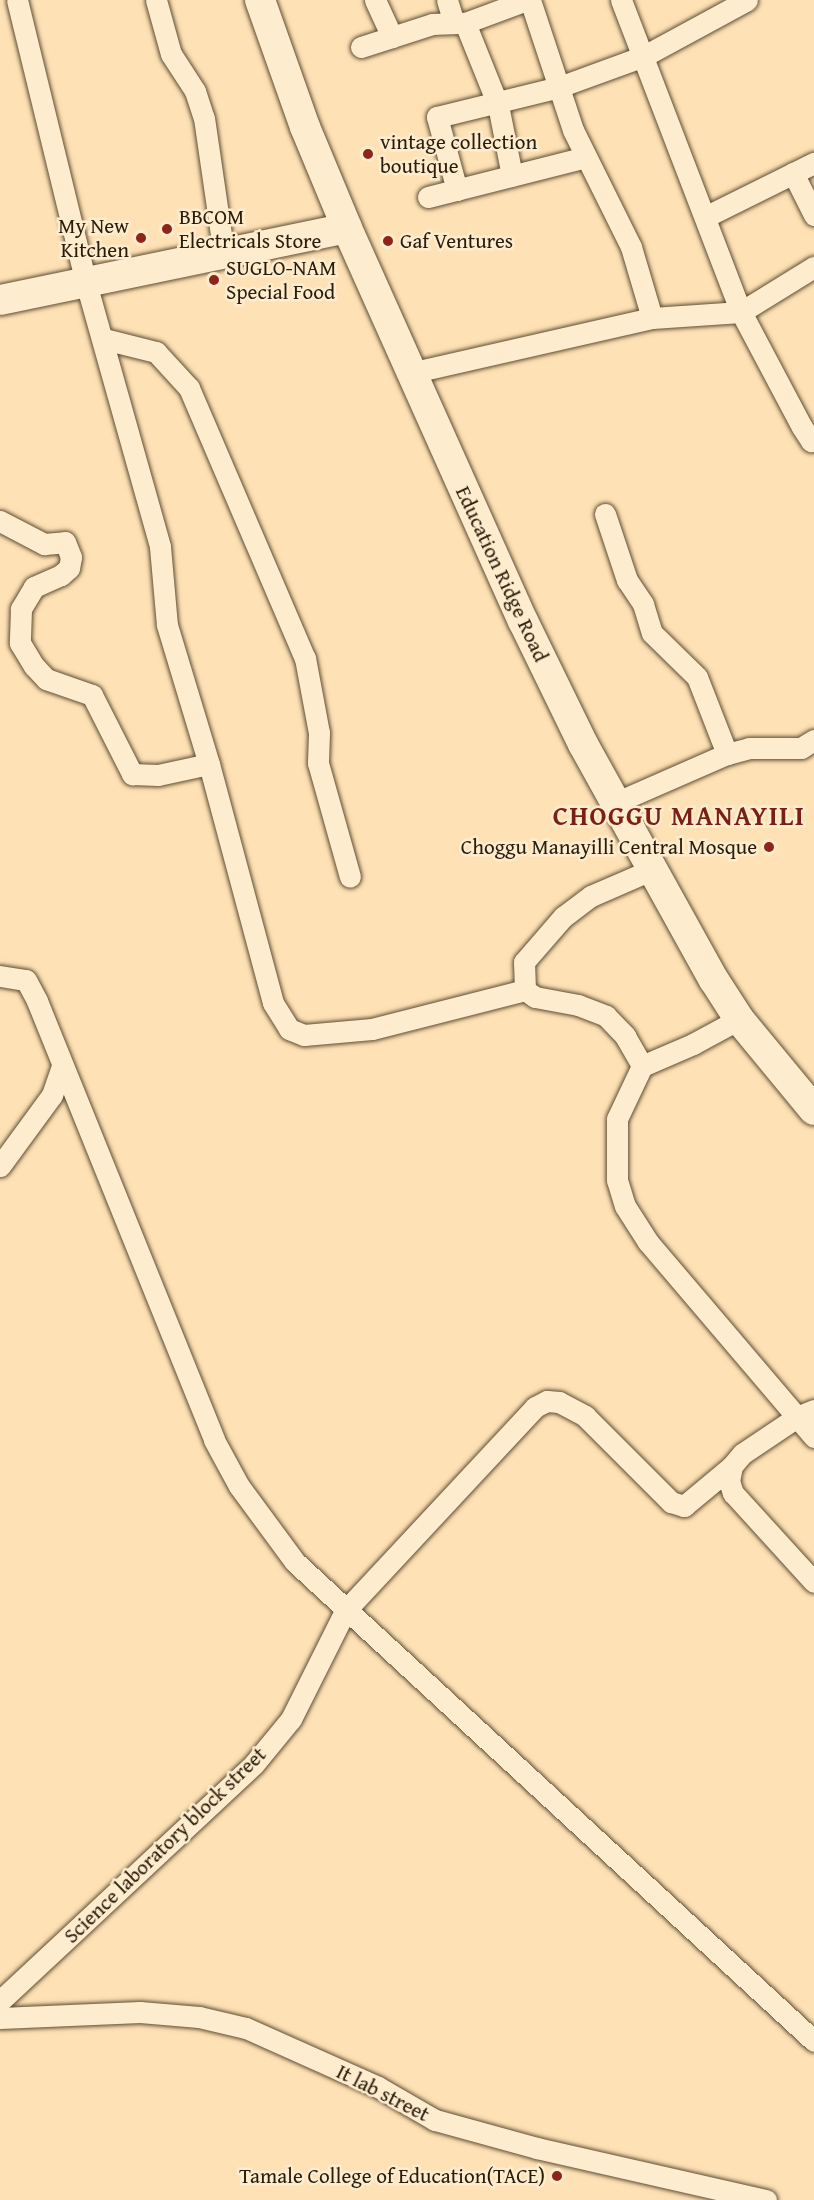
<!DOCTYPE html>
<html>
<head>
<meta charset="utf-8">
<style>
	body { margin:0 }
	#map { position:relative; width:814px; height:2200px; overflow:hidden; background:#fee1b4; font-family:"Gentium Book Plus",serif }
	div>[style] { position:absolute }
	.roads { filter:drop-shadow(0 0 2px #5e4d34) drop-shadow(0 0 2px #5e4d34) }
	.street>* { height:21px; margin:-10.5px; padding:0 10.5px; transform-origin:10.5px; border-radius:10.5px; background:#feecce }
	.secondary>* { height:30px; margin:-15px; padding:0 15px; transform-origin:15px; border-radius:15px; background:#feecce }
	.dots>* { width:16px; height:16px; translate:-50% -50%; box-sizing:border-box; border:3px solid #feecce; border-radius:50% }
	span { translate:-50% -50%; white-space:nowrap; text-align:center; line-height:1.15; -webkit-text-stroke:5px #feecce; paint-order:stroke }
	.poi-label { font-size:21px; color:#281c0a }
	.left { translate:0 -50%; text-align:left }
	.right { translate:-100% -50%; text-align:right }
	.street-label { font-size:21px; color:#281c0a }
	.district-label { font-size:27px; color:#7a1f14; font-weight:700; letter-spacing:1.5px }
</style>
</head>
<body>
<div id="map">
	<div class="roads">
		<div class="street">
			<div style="left:17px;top:0;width:291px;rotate:76.3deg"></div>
			<div style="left:86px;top:283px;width:274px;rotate:74.3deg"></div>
			<div style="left:160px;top:547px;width:78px;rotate:84.9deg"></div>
			<div style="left:167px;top:625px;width:145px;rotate:73.2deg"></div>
			<div style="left:209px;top:764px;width:247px;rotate:75deg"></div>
			<div style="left:273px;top:1003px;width:31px;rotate:58deg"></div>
			<div style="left:289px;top:1029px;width:16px;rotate:22deg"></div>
			<div style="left:304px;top:1035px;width:68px;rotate:-5deg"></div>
			<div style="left:372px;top:1029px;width:158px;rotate:-14.3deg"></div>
			<div style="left:525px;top:990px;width:12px;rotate:35deg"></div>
			<div style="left:535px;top:997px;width:44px;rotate:10.5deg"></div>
			<div style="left:578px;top:1005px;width:30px;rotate:21deg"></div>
			<div style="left:606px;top:1016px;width:28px;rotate:46deg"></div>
			<div style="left:625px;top:1036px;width:34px;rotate:60deg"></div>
			<div style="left:642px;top:1066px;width:56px;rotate:-23.3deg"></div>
			<div style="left:693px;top:1044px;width:52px;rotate:-28.5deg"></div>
			<div style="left:156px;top:0;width:56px;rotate:74.5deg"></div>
			<div style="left:171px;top:54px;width:44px;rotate:57deg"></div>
			<div style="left:195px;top:91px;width:28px;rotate:72deg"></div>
			<div style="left:204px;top:118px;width:138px;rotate:81.7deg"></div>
			<div style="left:375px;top:0;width:41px;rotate:65.3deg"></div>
			<div style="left:447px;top:0;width:24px;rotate:73deg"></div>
			<div style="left:530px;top:0;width:137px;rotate:71.7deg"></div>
			<div style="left:573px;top:130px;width:131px;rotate:63.6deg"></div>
			<div style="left:631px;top:247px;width:74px;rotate:73.5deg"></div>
			<div style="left:621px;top:0;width:334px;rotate:69deg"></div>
			<div style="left:741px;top:312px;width:130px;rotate:62.1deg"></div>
			<div style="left:802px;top:427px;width:17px;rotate:57deg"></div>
			<div style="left:811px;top:441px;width:3px;rotate:-18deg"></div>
			<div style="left:465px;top:23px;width:88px;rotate:68.1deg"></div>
			<div style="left:498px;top:105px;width:72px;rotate:78.8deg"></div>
			<div style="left:361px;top:47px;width:75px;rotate:-17.9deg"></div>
			<div style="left:432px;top:24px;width:33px;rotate:-2deg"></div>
			<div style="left:465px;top:23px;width:66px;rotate:-20.4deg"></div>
			<div style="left:793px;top:173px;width:47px;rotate:63.4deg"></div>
			<div style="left:457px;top:190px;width:76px;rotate:-105.3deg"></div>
			<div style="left:437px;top:117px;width:126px;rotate:-13.8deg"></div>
			<div style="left:559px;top:87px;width:90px;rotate:-20deg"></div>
			<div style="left:644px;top:56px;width:117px;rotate:-28.5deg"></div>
			<div style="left:428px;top:197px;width:163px;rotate:-14.2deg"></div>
			<div style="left:705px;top:217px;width:122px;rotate:-26.4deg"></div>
			<div style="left:104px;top:339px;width:54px;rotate:14deg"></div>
			<div style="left:156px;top:352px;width:49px;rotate:47.5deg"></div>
			<div style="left:189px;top:388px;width:294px;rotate:66.8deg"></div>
			<div style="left:305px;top:658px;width:76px;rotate:79.4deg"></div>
			<div style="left:319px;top:733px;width:30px;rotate:92deg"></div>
			<div style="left:318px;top:763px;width:118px;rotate:74.3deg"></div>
			<div style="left:410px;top:373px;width:248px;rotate:-12.8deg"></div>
			<div style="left:652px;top:318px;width:89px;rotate:-3.9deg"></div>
			<div style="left:741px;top:312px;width:86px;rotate:-31.7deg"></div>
			<div style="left:605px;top:514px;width:70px;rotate:71.6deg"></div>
			<div style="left:627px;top:580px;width:29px;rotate:56deg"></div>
			<div style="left:643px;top:604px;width:30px;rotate:73deg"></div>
			<div style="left:652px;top:633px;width:63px;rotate:44.4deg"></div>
			<div style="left:697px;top:677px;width:83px;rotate:68.7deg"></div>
			<div style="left:0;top:521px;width:50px;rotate:27.6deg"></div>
			<div style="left:44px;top:544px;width:21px;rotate:-5deg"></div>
			<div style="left:65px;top:542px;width:16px;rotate:68deg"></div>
			<div style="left:71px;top:557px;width:11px;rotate:100deg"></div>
			<div style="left:69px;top:568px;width:11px;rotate:139deg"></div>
			<div style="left:61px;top:575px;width:30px;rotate:156deg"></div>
			<div style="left:34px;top:587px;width:26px;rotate:121deg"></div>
			<div style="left:21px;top:609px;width:34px;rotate:92deg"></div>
			<div style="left:20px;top:643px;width:27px;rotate:59deg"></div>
			<div style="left:34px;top:666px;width:18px;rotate:47deg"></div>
			<div style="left:46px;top:679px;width:49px;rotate:19.2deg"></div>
			<div style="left:92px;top:695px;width:89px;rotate:63.1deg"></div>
			<div style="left:132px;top:774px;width:26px;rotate:2deg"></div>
			<div style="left:158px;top:775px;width:52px;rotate:-12.2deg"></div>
			<div style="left:617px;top:802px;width:120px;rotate:-23.6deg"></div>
			<div style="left:727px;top:754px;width:23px;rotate:-15deg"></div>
			<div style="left:749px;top:748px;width:52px"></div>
			<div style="left:801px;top:748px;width:15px;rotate:-32deg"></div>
			<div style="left:0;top:976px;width:26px;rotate:9deg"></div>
			<div style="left:26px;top:980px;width:24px;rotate:62deg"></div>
			<div style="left:37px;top:1001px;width:473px;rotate:68deg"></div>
			<div style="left:214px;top:1440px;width:52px;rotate:61.5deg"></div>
			<div style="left:239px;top:1486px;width:94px;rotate:53.6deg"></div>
			<div style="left:295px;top:1562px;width:706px;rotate:42.7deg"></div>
			<div style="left:525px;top:990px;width:28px;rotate:-92deg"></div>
			<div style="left:524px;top:962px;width:60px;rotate:-49.1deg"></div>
			<div style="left:563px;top:917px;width:35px;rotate:-37deg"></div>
			<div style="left:591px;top:896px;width:65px;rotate:-23.4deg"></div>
			<div style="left:642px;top:1066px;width:59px;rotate:115.3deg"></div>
			<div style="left:617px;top:1119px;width:61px;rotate:90deg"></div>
			<div style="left:617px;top:1180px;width:27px;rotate:73deg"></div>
			<div style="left:625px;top:1206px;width:43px;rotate:57.4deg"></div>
			<div style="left:648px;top:1242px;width:256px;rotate:49.6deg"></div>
			<div style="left:0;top:1166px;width:88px;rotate:-53.8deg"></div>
			<div style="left:52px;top:1095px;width:31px;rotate:-71deg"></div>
			<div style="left:814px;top:1410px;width:18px;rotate:158deg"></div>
			<div style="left:797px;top:1417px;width:66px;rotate:146.1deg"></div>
			<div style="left:742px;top:1454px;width:16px;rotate:130deg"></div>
			<div style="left:732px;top:1466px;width:15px;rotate:101deg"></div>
			<div style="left:729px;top:1481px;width:13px;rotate:72deg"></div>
			<div style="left:733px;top:1493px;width:120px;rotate:47.7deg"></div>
			<div style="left:0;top:2001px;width:347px;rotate:-43deg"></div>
			<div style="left:254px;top:1764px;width:58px;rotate:-50.6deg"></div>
			<div style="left:291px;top:1719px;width:121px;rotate:-63.4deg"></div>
			<div style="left:345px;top:1611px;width:279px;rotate:-47deg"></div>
			<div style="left:535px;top:1407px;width:13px;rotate:-27deg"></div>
			<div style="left:547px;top:1401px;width:12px;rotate:5deg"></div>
			<div style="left:559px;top:1402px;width:30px;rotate:28deg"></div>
			<div style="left:585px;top:1416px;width:122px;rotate:45deg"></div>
			<div style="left:671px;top:1502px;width:14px;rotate:17deg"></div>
			<div style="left:684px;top:1506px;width:62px;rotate:-39.8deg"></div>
			<div style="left:0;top:2018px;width:140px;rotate:-2.5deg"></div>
			<div style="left:140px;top:2012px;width:59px;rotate:4.8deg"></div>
			<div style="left:199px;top:2017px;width:48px;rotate:13.2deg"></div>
			<div style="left:246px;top:2028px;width:145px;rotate:24.1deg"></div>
			<div style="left:378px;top:2087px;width:66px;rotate:30.1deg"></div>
			<div style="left:435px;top:2120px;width:106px;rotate:15.4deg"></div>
			<div style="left:537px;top:2148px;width:235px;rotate:12.8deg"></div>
		</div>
		<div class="secondary">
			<div style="left:260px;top:0;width:135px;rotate:70.5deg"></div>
			<div style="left:305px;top:127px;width:109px;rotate:67.4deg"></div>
			<div style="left:347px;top:228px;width:431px;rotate:65.9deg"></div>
			<div style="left:523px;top:621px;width:137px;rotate:64deg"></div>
			<div style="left:583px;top:744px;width:270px;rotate:61deg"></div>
			<div style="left:714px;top:980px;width:46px;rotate:57.3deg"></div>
			<div style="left:739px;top:1019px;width:118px;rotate:50.5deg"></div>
			<div style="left:0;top:300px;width:354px;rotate:-11.7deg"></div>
		</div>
	</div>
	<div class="dots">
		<div style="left:368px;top:154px;background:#8f2418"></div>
		<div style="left:167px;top:229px;background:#8f2418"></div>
		<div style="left:141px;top:238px;background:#8f2418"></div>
		<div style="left:388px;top:241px;background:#8f2418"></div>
		<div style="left:214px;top:280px;background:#8f2418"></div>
		<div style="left:769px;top:847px;background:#8f2418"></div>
		<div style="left:557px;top:2176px;background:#8f2418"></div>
	</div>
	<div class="poi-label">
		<span class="left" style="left:380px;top:154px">vintage collection<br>boutique</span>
		<span class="left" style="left:179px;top:229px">BBCOM<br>Electricals Store</span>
		<span class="right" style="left:129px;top:238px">My New<br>Kitchen</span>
		<span class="left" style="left:400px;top:241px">Gaf Ventures</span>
		<span class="left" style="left:226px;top:280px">SUGLO-NAM<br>Special Food</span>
		<span class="right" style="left:757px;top:847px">Choggu Manayilli Central Mosque</span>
		<span class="right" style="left:545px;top:2176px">Tamale College of Education(TACE)</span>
	</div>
	<div class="street-label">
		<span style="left:502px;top:574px;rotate:65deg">Education Ridge Road</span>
		<span style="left:165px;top:1845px;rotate:-44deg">Science laboratory block street</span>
		<span style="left:383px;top:2093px;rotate:27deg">It lab street</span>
	</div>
	<div class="district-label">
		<span style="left:679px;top:816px">CHOGGU MANAYILI</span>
	</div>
</div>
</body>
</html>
